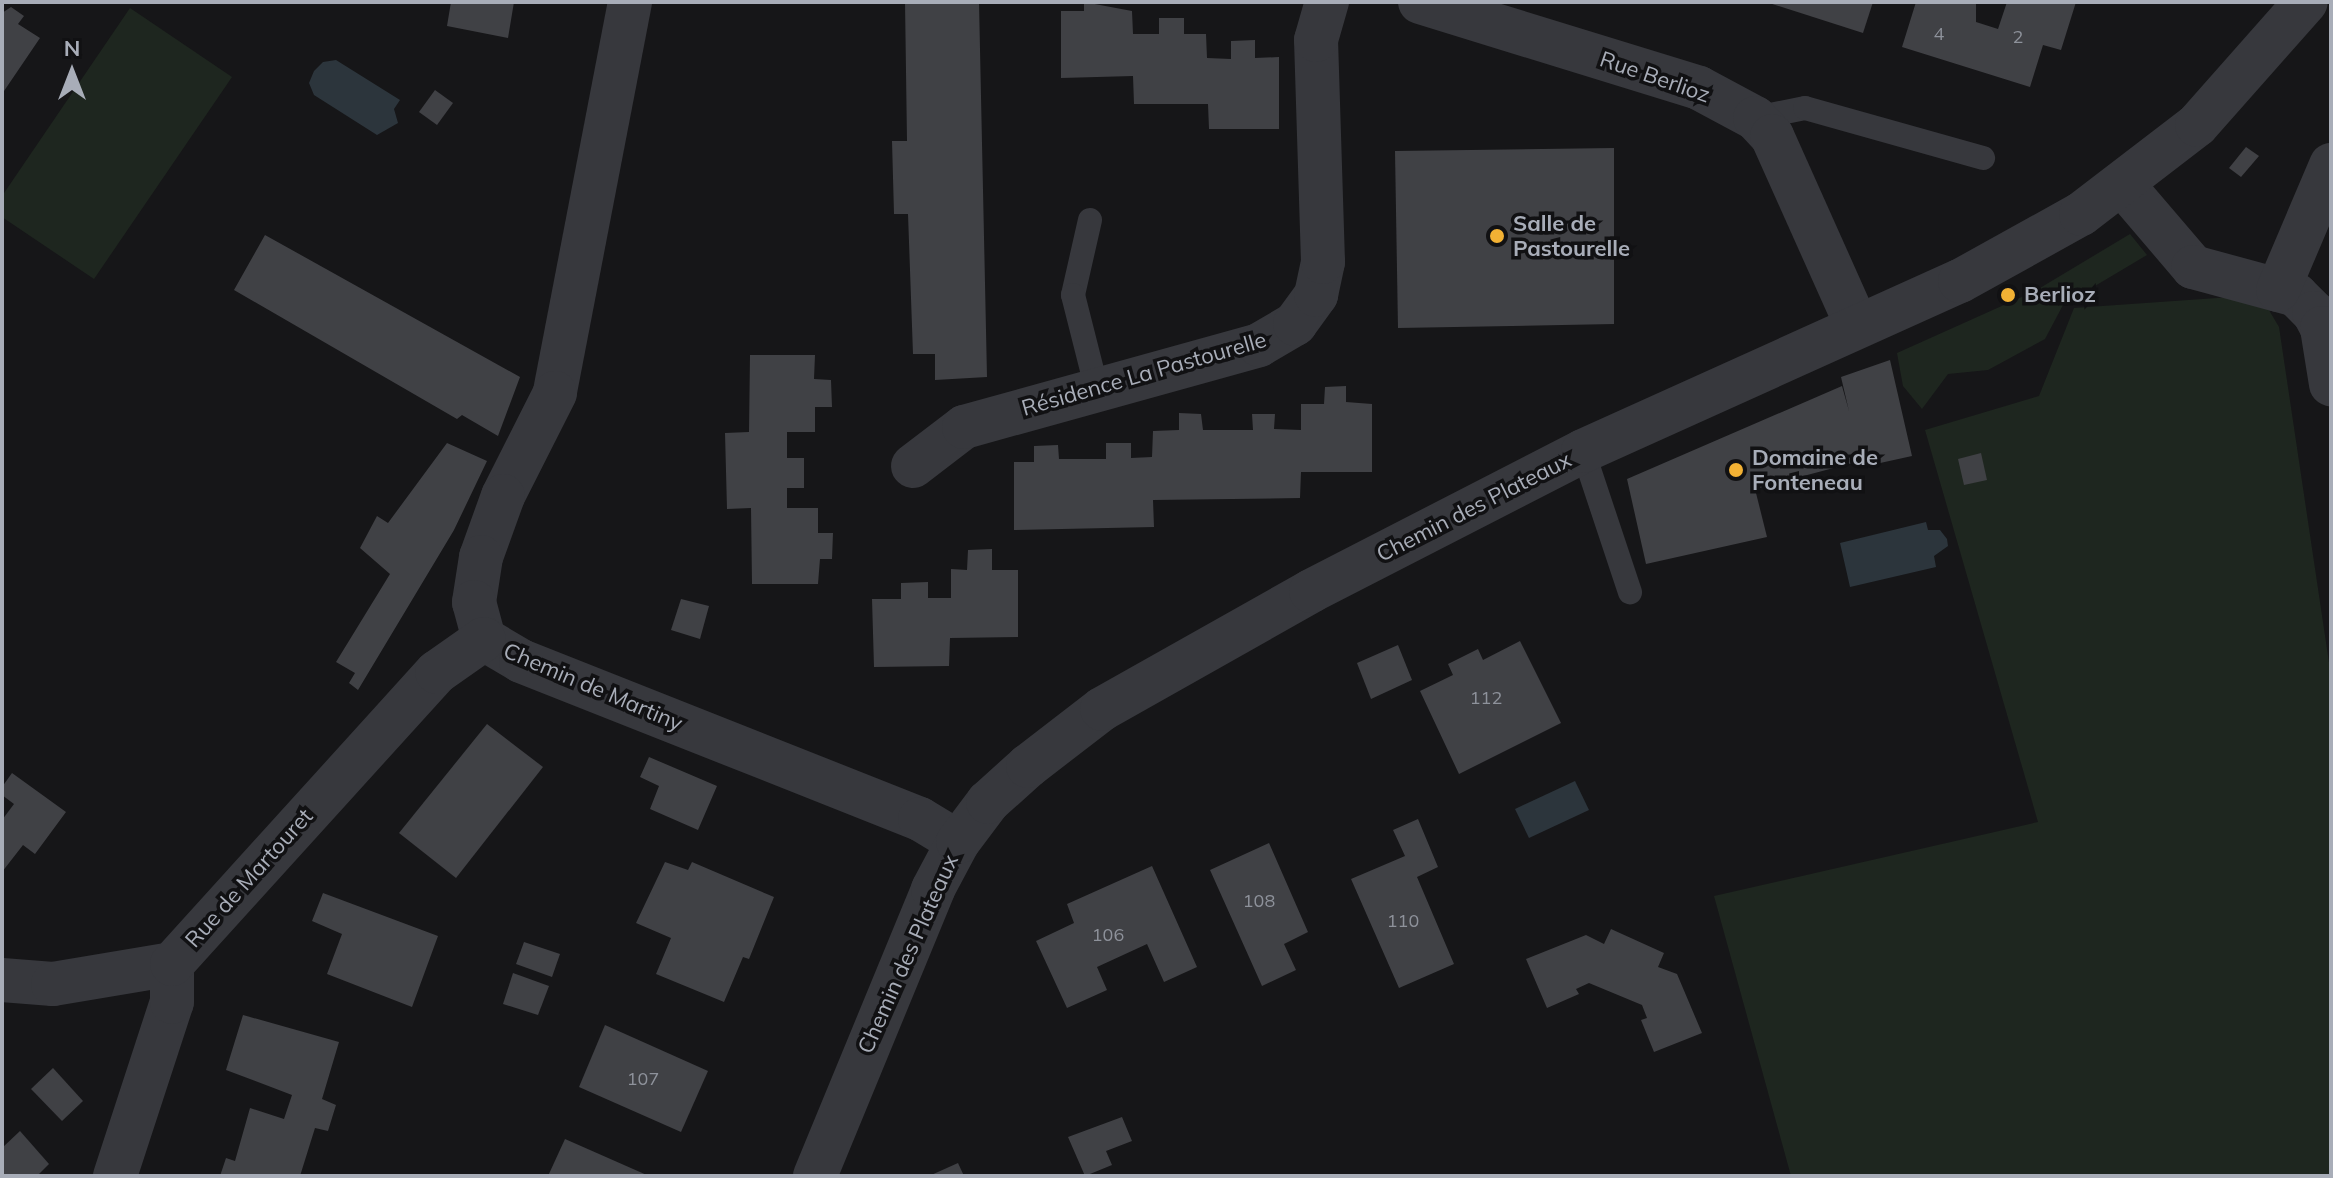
<!DOCTYPE html>
<html>
<head>
<meta charset="utf-8">
<style>
	body { margin:0 }
	#map { position:relative; width:2333px; height:1178px; overflow:hidden; background:#161618; font-family:Mulish,sans-serif }
	div>[style] { position:absolute }
	.green>* { inset:0; background:#1e261f }
	.water>* { inset:0; background:#2c353c }
	.building>* { inset:0; background:#404145 }
	.service>* { height:24px; margin:-12px; padding:0 12px; transform-origin:12px; border-radius:12px; background:#37383d }
	.minor>* { height:44px; margin:-22px; padding:0 22px; transform-origin:22px; border-radius:22px; background:#37383d }
	.tertiary>* { height:44px; margin:-22px; padding:0 22px; transform-origin:22px; border-radius:22px; background:#37383d }
	.dots>* { width:22px; height:22px; translate:-50% -50%; box-sizing:border-box; border:4px solid #111113; border-radius:50% }
	span { translate:-50% -50%; white-space:nowrap; text-align:center; line-height:1.15; -webkit-text-stroke:7px #111113; paint-order:stroke }
	.number-label { font-size:18px; color:#8e929b }
	.number-label span { -webkit-text-stroke-width:0 }
	.street-label { font-size:22px; color:#a8adb8 }
	.poi-label { font-size:22px; color:#a8adb8; font-weight:700 }
	.left { translate:0 -50%; text-align:left }
	.frame { position:absolute; inset:0; border:4px solid #a8adb8; pointer-events:none }
	.north { position:absolute; left:32px; top:32px; width:80px; height:80px; -webkit-text-stroke:6px #111113; paint-order:stroke; rotate:0deg; font-size:22px; font-weight:700; line-height:32px; text-align:center; color:#a8adb8 }
	.north::after { content:''; display:block; margin:auto; width:28px; height:36px; background:#a8adb8; clip-path:polygon(50% 0,100% 100%,50% 72%,0 100%) }
</style>
</head>
<body>
<div id="map">
	<div class="green">
		<div style="clip-path:polygon(130px 8px,232px 77px,94px 279px,2px 217px,2px 196px)"></div>
		<div style="clip-path:polygon(2130px 234px,2147px 255px,2063px 305px,2045px 339px,1988px 370px,1948px 374px,1922px 409px,1903px 386px,1897px 353px,2035px 291px)"></div>
		<div style="clip-path:polygon(2260px 295px,2279px 327px,2331px 676px,2331px 1176px,1791px 1176px,1714px 896px,2038px 822px,1925px 430px,2039px 396px,2074px 308px)"></div>
	</div>
	<div class="water">
		<div style="clip-path:polygon(336px 60px,400px 100px,394px 109px,398px 123px,377px 135px,314px 95px,309px 83px,314px 71px,323px 62px)"></div>
		<div style="clip-path:polygon(1926px 522px,1928px 530px,1940px 530px,1947px 539px,1948px 546px,1934px 556px,1936px 567px,1850px 587px,1840px 543px)"></div>
		<div style="clip-path:polygon(1575px 781px,1589px 810px,1529px 838px,1515px 809px)"></div>
	</div>
	<div class="building">
		<div style="clip-path:polygon(451px 2px,514px 2px,508px 38px,447px 26px)"></div>
		<div style="clip-path:polygon(905px 2px,979px 2px,987px 377px,935px 380px,935px 354px,913px 354px,908px 214px,894px 214px,892px 141px,907px 141px)"></div>
		<div style="clip-path:polygon(1084px 2px,1132px 11px,1133px 34px,1159px 34px,1159px 18px,1184px 18px,1184px 34px,1206px 34px,1207px 58px,1231px 59px,1231px 41px,1255px 40px,1255px 58px,1279px 57px,1279px 129px,1209px 129px,1208px 104px,1134px 104px,1133px 76px,1061px 78px,1061px 11px,1084px 11px)"></div>
		<div style="clip-path:polygon(1766px 2px,1873px 2px,1863px 33px)"></div>
		<div style="clip-path:polygon(1916px 2px,1976px 2px,1976px 22px,1998px 29px,2007px 2px,2076px 2px,2061px 50px,2043px 45px,2030px 87px,1902px 47px)"></div>
		<div style="clip-path:polygon(11px 7px,24px 16px,18px 24px,40px 38px,2px 94px,2px 13px)"></div>
		<div style="clip-path:polygon(435px 90px,453px 103px,437px 125px,419px 112px)"></div>
		<div style="clip-path:polygon(2246px 147px,2259px 156px,2241px 177px,2229px 168px)"></div>
		<div style="clip-path:polygon(1614px 148px,1614px 324px,1398px 328px,1395px 151px)"></div>
		<div style="clip-path:polygon(265px 235px,520px 377px,498px 436px,462px 415px,457px 419px,234px 290px)"></div>
		<div style="clip-path:polygon(750px 355px,815px 355px,814px 379px,831px 380px,832px 407px,815px 407px,815px 432px,787px 432px,787px 458px,804px 458px,804px 488px,787px 488px,787px 508px,818px 508px,818px 533px,833px 533px,832px 559px,820px 559px,818px 584px,752px 584px,751px 508px,727px 509px,725px 433px,749px 432px)"></div>
		<div style="clip-path:polygon(1890px 360px,1912px 456px,1862px 467px,1860px 461px,1755px 489px,1767px 537px,1646px 564px,1627px 479px,1842px 386px,1849px 411px,1841px 377px)"></div>
		<div style="clip-path:polygon(1346px 386px,1346px 402px,1372px 404px,1372px 472px,1301px 472px,1300px 498px,1153px 500px,1154px 527px,1014px 530px,1014px 462px,1034px 462px,1034px 446px,1058px 445px,1059px 459px,1106px 459px,1106px 443px,1131px 443px,1131px 458px,1152px 457px,1153px 431px,1179px 430px,1179px 413px,1201px 414px,1203px 430px,1253px 430px,1252px 414px,1275px 414px,1274px 429px,1301px 430px,1301px 404px,1324px 404px,1325px 387px)"></div>
		<div style="clip-path:polygon(447px 443px,487px 461px,454px 530px,358px 690px,349px 683px,355px 673px,336px 662px,390px 574px,360px 548px,377px 516px,388px 523px)"></div>
		<div style="clip-path:polygon(1981px 453px,1987px 480px,1964px 485px,1958px 459px)"></div>
		<div style="clip-path:polygon(992px 549px,992px 570px,1018px 570px,1018px 637px,950px 638px,949px 666px,874px 667px,872px 599px,901px 599px,901px 583px,928px 582px,928px 598px,951px 598px,951px 569px,967px 570px,968px 550px)"></div>
		<div style="clip-path:polygon(681px 599px,709px 606px,700px 639px,671px 630px)"></div>
		<div style="clip-path:polygon(1520px 641px,1561px 723px,1459px 774px,1420px 691px,1453px 675px,1448px 664px,1478px 649px,1483px 660px)"></div>
		<div style="clip-path:polygon(1398px 645px,1412px 680px,1371px 699px,1357px 663px)"></div>
		<div style="clip-path:polygon(487px 724px,543px 767px,456px 878px,399px 833px)"></div>
		<div style="clip-path:polygon(649px 757px,717px 786px,698px 830px,650px 809px,659px 786px,640px 777px)"></div>
		<div style="clip-path:polygon(12px 773px,66px 812px,35px 854px,23px 845px,2px 872px,2px 820px,14px 804px,2px 795px,2px 787px)"></div>
		<div style="clip-path:polygon(1418px 819px,1438px 867px,1417px 877px,1454px 964px,1399px 988px,1351px 879px,1405px 856px,1393px 830px)"></div>
		<div style="clip-path:polygon(1269px 843px,1308px 932px,1284px 944px,1296px 970px,1262px 986px,1210px 870px)"></div>
		<div style="clip-path:polygon(665px 862px,688px 870px,692px 862px,774px 897px,749px 959px,743px 957px,724px 1002px,656px 974px,671px 938px,636px 923px)"></div>
		<div style="clip-path:polygon(1152px 866px,1197px 967px,1164px 982px,1147px 944px,1097px 967px,1107px 990px,1067px 1008px,1036px 941px,1074px 923px,1067px 904px)"></div>
		<div style="clip-path:polygon(323px 893px,438px 936px,412px 1007px,327px 974px,342px 934px,312px 921px)"></div>
		<div style="clip-path:polygon(1611px 929px,1664px 953px,1658px 967px,1677px 974px,1702px 1033px,1654px 1052px,1641px 1020px,1647px 1018px,1642px 1005px,1589px 983px,1576px 989px,1579px 994px,1547px 1008px,1526px 959px,1586px 935px,1604px 944px)"></div>
		<div style="clip-path:polygon(524px 942px,560px 954px,552px 977px,516px 964px)"></div>
		<div style="clip-path:polygon(513px 973px,549px 986px,538px 1015px,503px 1004px)"></div>
		<div style="clip-path:polygon(243px 1015px,339px 1042px,322px 1099px,336px 1105px,328px 1131px,315px 1128px,300px 1176px,220px 1176px,226px 1158px,235px 1161px,250px 1108px,284px 1119px,292px 1095px,226px 1070px)"></div>
		<div style="clip-path:polygon(605px 1025px,708px 1071px,681px 1132px,579px 1087px)"></div>
		<div style="clip-path:polygon(53px 1068px,83px 1101px,62px 1121px,31px 1089px)"></div>
		<div style="clip-path:polygon(1122px 1117px,1132px 1141px,1106px 1151px,1112px 1165px,1085px 1176px,1068px 1137px)"></div>
		<div style="clip-path:polygon(20px 1131px,49px 1164px,37px 1176px,2px 1176px,2px 1148px)"></div>
		<div style="clip-path:polygon(565px 1139px,649px 1176px,548px 1176px)"></div>
		<div style="clip-path:polygon(958px 1163px,964px 1176px,929px 1176px)"></div>
	</div>
	<div class="service">
		<div style="left:1755px;top:118px;width:51px;rotate:-11.3deg"></div>
		<div style="left:1805px;top:108px;width:185px;rotate:15.7deg"></div>
		<div style="left:1090px;top:220px;width:77px;rotate:102.8deg"></div>
		<div style="left:1073px;top:295px;width:98px;rotate:75.8deg"></div>
		<div style="left:1583px;top:451px;width:149px;rotate:71.6deg"></div>
	</div>
	<div class="minor">
		<div style="left:630px;top:2px;width:398px;rotate:100.9deg"></div>
		<div style="left:555px;top:393px;width:115px;rotate:116.8deg"></div>
		<div style="left:503px;top:496px;width:65px;rotate:109.8deg"></div>
		<div style="left:481px;top:557px;width:46px;rotate:98.8deg"></div>
		<div style="left:474px;top:602px;width:38px;rotate:75deg"></div>
		<div style="left:484px;top:639px;width:43px;rotate:30.7deg"></div>
		<div style="left:521px;top:661px;width:429px;rotate:21.6deg"></div>
		<div style="left:920px;top:819px;width:44px;rotate:31.2deg"></div>
		<div style="left:1420px;top:2px;width:292px;rotate:17.1deg"></div>
		<div style="left:1699px;top:88px;width:64px;rotate:28.2deg"></div>
		<div style="left:1755px;top:118px;width:25px;rotate:47deg"></div>
		<div style="left:1772px;top:136px;width:208px;rotate:65.9deg"></div>
		<div style="left:2123px;top:185px;width:108px;rotate:49.5deg"></div>
		<div style="left:2193px;top:267px;width:107px;rotate:15.2deg"></div>
		<div style="left:2296px;top:295px;width:25px;rotate:45deg"></div>
		<div style="left:2314px;top:313px;width:17px;rotate:62deg"></div>
		<div style="left:2322px;top:328px;width:57px;rotate:80.9deg"></div>
		<div style="left:2278px;top:290px;width:136px;rotate:-67deg"></div>
		<div style="left:913px;top:466px;width:64px;rotate:-37.4deg"></div>
		<div style="left:964px;top:427px;width:306px;rotate:-15.5deg"></div>
		<div style="left:1259px;top:345px;width:42px;rotate:-30.3deg"></div>
		<div style="left:1295px;top:324px;width:36px;rotate:-54deg"></div>
		<div style="left:1316px;top:295px;width:34px;rotate:-78deg"></div>
		<div style="left:1323px;top:262px;width:222px;rotate:-91.8deg"></div>
		<div style="left:1316px;top:40px;width:40px;rotate:-74deg"></div>
		<div style="left:2px;top:980px;width:51px;rotate:4.5deg"></div>
		<div style="left:53px;top:984px;width:121px;rotate:-9.5deg"></div>
		<div style="left:115px;top:1176px;width:183px;rotate:-71.9deg"></div>
		<div style="left:172px;top:1002px;width:38px;rotate:-90deg"></div>
		<div style="left:172px;top:964px;width:394px;rotate:-47.8deg"></div>
		<div style="left:437px;top:672px;width:57px;rotate:-35.1deg"></div>
	</div>
	<div class="tertiary">
		<div style="left:815px;top:1176px;width:310px;rotate:-67.6deg"></div>
		<div style="left:933px;top:889px;width:53px;rotate:-62deg"></div>
		<div style="left:958px;top:842px;width:50px;rotate:-53.1deg"></div>
		<div style="left:988px;top:802px;width:54px;rotate:-42deg"></div>
		<div style="left:1028px;top:766px;width:93px;rotate:-37.6deg"></div>
		<div style="left:1102px;top:709px;width:240px;rotate:-29.4deg"></div>
		<div style="left:1311px;top:591px;width:306px;rotate:-27.2deg"></div>
		<div style="left:1583px;top:451px;width:414px;rotate:-24.3deg"></div>
		<div style="left:1960px;top:281px;width:138px;rotate:-29deg"></div>
		<div style="left:2081px;top:214px;width:146px;rotate:-37.5deg"></div>
		<div style="left:2197px;top:125px;width:164px;rotate:-48.5deg"></div>
	</div>
	<div class="dots">
		<div style="left:1497px;top:236px;background:#f2b134"></div>
		<div style="left:2008px;top:295px;background:#f2b134"></div>
		<div style="left:1736px;top:470px;background:#f2b134"></div>
	</div>
	<div class="number-label">
		<span style="left:1939px;top:34px">4</span>
		<span style="left:2018px;top:37px">2</span>
		<span style="left:1486px;top:698px">112</span>
		<span style="left:1259px;top:901px">108</span>
		<span style="left:1403px;top:921px">110</span>
		<span style="left:1108px;top:935px">106</span>
		<span style="left:643px;top:1079px">107</span>
	</div>
	<div class="street-label">
		<span style="left:1655px;top:77px;rotate:19deg">Rue Berlioz</span>
		<span style="left:1144px;top:374px;rotate:-16deg">Résidence La Pastourelle</span>
		<span style="left:1474px;top:507px;rotate:-27deg">Chemin des Plateaux</span>
		<span style="left:593px;top:687px;rotate:23deg">Chemin de Martiny</span>
		<span style="left:249px;top:878px;rotate:-48deg">Rue de Martouret</span>
		<span style="left:908px;top:954px;rotate:-66deg">Chemin des Plateaux</span>
	</div>
	<div class="poi-label">
		<span class="left" style="left:1513px;top:236px">Salle de<br>Pastourelle</span>
		<span class="left" style="left:2024px;top:295px">Berlioz</span>
		<span class="left" style="left:1752px;top:470px">Domaine de<br>Fonteneau</span>
	</div>
	<div class="frame"></div>
	<div class="north">N</div>
</div>
</body>
</html>
